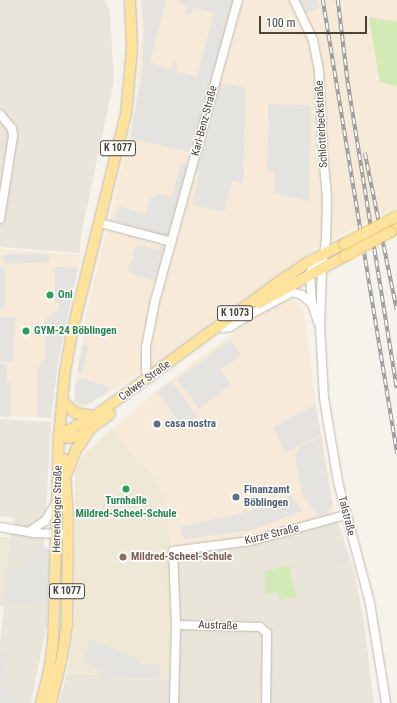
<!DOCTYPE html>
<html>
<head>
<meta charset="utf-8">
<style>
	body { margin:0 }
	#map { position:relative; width:397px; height:703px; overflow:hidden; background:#f6f3ec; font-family:"Roboto Condensed",sans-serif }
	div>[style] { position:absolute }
	.residential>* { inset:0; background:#eae5da }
	.commercial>* { inset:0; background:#f7ead8 }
	.education>* { inset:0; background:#efe8d6 }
	.green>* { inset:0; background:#d2eab5 }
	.parking>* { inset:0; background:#e5e3e0 }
	.roads { filter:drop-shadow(0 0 1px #c2bbae) drop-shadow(0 0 1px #c2bbae) }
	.minor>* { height:8px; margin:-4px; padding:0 4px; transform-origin:4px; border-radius:4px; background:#fff }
	.major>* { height:10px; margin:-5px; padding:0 5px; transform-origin:5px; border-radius:5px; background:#ffe39c }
	.rail>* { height:3.5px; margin-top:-1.75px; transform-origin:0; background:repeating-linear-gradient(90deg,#fff 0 6px,#9a9a9a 0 12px); box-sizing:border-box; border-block:1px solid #9a9a9a }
	.bridges { filter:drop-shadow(0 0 1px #e6c16a) drop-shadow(0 0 1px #e6c16a) }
	.major-bridge>* { height:10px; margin:-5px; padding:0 5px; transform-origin:5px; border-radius:5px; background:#ffe39c }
	.dots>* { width:11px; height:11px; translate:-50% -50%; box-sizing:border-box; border:2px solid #fff; border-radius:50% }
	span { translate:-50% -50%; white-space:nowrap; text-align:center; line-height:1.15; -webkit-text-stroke:3px #fff; paint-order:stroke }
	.shield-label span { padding:1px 3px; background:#fff; border:1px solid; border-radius:3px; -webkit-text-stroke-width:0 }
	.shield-label { font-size:10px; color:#4b4439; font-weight:700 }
	.street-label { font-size:11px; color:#4b4439 }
	.leisure-label { font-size:11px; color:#27864d; font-weight:700 }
	.left { translate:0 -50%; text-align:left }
	.service-label { font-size:11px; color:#4e5e75; font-weight:700 }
	.education-label { font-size:11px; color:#785e54; font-weight:700 }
	.scale { position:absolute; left:259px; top:16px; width:108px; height:18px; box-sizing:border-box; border:2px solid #4b4439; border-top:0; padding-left:5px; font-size:12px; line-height:14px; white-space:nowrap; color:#4b4439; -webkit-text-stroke:3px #fff; paint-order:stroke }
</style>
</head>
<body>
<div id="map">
	<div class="residential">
		<div style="clip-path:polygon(0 0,104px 0,110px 11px,114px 80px,81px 236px,80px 253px,0 247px)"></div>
		<div style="clip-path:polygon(0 419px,51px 422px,44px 545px,50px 551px,47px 624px,31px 703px,0 703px,0 642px,4px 607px,0 606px,0 600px,14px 518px,0 516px)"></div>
		<div style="clip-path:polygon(335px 512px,355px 574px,364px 623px,374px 703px,59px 703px,67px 673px,98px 675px,98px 678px,171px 679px,171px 548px,250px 538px,258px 533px)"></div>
	</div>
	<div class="commercial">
		<div style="clip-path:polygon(140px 0,397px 0,397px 208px,392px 209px,316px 248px,159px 362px,83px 408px,78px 406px,74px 401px,75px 383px,87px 311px,129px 138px,137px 94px,142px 34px)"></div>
		<div style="clip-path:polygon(0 249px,81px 255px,58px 361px,51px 418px,0 416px)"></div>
		<div style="clip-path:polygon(291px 299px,301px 305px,304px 312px,314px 392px,335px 512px,258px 533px,250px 538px,171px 549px,174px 625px,171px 679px,98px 678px,97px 675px,67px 673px,73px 630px,75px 472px,83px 455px,155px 392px,199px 358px,264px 311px)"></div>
	</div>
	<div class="education">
		<div style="clip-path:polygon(112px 429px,134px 457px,151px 473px,166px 501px,170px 539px,169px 678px,98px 678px,98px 673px,67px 671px,75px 631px,75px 471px,83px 455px)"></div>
		<div style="clip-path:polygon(0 537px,10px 538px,0 600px)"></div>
	</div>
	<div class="green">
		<div style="clip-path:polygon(369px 17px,397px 22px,397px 86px,380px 82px)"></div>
		<div style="clip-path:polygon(289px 565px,296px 597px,280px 600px,278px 592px,267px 594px,265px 593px,265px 571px)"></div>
	</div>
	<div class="parking">
		<div style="clip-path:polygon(142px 0,166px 0,150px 62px,171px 70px,173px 61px,178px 62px,176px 71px,197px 77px,214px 13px,193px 7px,191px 15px,186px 14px,187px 7px,178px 4px,179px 1px,175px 0,234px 0,192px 153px,130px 138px,142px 74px,144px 28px)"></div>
		<div style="clip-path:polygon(298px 0,317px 0,319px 8px,306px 13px)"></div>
		<div style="clip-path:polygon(219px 83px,246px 88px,243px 183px,232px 180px,224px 212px,192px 205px,199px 173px,195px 172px)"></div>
		<div style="clip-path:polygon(269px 104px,311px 105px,309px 201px,274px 193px,275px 171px,267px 171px)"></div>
		<div style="clip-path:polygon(181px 162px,188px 164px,169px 237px,114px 221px,118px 206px,146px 214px,150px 197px,155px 198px,157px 193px,172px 197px)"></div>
		<div style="clip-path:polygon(137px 245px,158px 250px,161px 245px,165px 245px,155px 281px,131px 273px,127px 268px,134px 259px,132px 253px)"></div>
		<div style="clip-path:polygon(9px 254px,50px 254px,49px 262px,5px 264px,2px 256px)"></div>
		<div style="clip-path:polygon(0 266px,5px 268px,5px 309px,0 309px)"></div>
		<div style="clip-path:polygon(55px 267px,78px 268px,58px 361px,51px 418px,37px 417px,38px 368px,45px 357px,45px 319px,59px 309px,59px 303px,55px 303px)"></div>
		<div style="clip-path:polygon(0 317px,15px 318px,13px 362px,0 362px)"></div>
		<div style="clip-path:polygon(230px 340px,241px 355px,220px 370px,231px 385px,199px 409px,177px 379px)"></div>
		<div style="clip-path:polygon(83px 345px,89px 346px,82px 374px,77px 372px)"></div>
		<div style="clip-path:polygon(0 363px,7px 364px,7px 382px,10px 382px,10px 417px,0 416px)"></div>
		<div style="clip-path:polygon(80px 378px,109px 386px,108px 392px,89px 404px,79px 404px,75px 401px,75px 383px)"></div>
		<div style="clip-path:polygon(172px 381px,197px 416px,183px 427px,157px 392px)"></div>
		<div style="clip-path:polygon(315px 405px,321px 435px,285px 453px,273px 427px)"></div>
		<div style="clip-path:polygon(321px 437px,332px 504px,327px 514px,318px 516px,302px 494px,295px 455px,300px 447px)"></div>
		<div style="clip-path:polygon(291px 495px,303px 511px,252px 530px,184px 539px,179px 527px,244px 513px,244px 509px,246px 508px,248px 512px)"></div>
		<div style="clip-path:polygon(41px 543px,50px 551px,47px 605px,5px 601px,11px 568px,21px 569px)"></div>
		<div style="clip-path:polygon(343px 543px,350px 559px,335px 563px,332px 552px,338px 550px,337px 544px)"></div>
		<div style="clip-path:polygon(91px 640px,139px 659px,141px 664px,160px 664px,160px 678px,98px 678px,99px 669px,82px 662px)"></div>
		<div style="clip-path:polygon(0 653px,8px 654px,6px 682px,0 682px)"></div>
		<div style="clip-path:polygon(0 687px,6px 687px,7px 696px,19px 696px,19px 703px,0 703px)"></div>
	</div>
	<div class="roads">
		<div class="minor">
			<div style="left:294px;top:0;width:44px;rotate:64.6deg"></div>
			<div style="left:313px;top:40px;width:32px;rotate:79deg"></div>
			<div style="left:319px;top:71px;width:83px;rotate:87.2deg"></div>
			<div style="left:323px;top:154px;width:43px;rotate:84.7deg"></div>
			<div style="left:327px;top:197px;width:44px;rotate:91.3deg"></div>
			<div style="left:326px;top:241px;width:26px;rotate:99deg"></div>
			<div style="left:322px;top:267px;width:59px;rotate:91.9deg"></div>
			<div style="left:320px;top:326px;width:72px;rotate:86.8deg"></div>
			<div style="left:324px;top:398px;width:85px;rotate:80.5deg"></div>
			<div style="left:338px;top:482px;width:125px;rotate:75.2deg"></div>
			<div style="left:370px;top:603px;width:101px;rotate:80.9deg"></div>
			<div style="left:0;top:114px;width:19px;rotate:51deg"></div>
			<div style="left:12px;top:129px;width:7px;rotate:82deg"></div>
			<div style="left:13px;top:136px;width:84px;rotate:98.9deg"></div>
			<div style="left:100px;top:223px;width:74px;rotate:14.8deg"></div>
			<div style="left:318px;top:322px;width:19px;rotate:-108deg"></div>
			<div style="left:312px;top:304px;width:30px;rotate:-94deg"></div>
			<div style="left:310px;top:274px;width:10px;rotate:-73deg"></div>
			<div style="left:313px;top:264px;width:8px;rotate:-45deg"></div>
			<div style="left:223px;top:328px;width:7px;rotate:-8deg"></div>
			<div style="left:230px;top:327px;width:22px;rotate:-32deg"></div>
			<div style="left:249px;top:315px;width:49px;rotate:-28.1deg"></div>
			<div style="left:292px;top:292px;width:10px;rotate:17deg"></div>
			<div style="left:302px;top:295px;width:13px;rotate:42deg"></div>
			<div style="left:150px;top:378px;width:8px;rotate:-120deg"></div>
			<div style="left:146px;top:371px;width:24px;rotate:-90deg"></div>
			<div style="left:146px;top:347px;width:47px;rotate:-78.9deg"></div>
			<div style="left:155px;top:301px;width:312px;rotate:-74.6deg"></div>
			<div style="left:0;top:527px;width:36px;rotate:10deg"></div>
			<div style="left:35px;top:533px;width:33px;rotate:2deg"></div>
			<div style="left:30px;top:531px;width:18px;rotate:-34deg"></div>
			<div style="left:45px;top:521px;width:22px;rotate:-58deg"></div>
			<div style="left:176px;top:625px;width:84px;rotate:1.4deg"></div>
			<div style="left:260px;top:627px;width:9px;rotate:41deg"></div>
			<div style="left:267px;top:633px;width:70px;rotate:90.8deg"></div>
			<div style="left:174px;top:703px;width:78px;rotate:-88.5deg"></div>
			<div style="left:176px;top:625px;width:74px;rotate:-92.3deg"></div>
			<div style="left:173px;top:551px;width:78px;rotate:-7.4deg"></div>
			<div style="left:250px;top:541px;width:99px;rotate:-15.2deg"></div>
		</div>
		<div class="major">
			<div style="left:390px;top:232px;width:8px;rotate:-30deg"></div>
			<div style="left:259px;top:303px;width:98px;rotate:-28.7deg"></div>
			<div style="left:67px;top:405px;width:11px;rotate:45deg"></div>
			<div style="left:75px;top:413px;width:20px;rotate:9deg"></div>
			<div style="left:59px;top:435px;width:41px;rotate:-27.8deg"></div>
			<div style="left:95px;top:416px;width:220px;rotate:-36.1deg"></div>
			<div style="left:273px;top:286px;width:42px;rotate:-34.4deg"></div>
			<div style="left:308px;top:262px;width:40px;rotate:-26.6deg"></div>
			<div style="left:59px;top:435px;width:9px;rotate:18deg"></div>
			<div style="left:68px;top:438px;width:12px;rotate:-9deg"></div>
			<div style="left:80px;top:436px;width:37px;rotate:-36deg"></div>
			<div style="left:67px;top:473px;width:25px;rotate:-69deg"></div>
			<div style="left:76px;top:450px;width:21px;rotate:-55deg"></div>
			<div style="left:41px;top:703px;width:33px;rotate:-76deg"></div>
			<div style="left:49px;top:671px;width:27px;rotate:-82deg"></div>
			<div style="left:53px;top:644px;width:209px;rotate:-88.4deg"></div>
			<div style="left:59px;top:435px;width:63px;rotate:-84.6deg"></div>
			<div style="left:65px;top:372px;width:41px;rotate:-80.1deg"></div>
			<div style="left:72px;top:332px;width:225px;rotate:-76.1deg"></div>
			<div style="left:126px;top:114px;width:65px;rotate:-84.7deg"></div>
			<div style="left:132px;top:49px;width:49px;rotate:-92.3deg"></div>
			<div style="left:51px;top:703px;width:47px;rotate:-76.6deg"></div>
			<div style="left:62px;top:657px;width:33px;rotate:-81deg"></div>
			<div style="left:67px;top:624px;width:107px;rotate:-89.5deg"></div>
			<div style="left:68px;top:517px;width:58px;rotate:-93.9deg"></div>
		</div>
	</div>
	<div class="rail">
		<div style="left:323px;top:0;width:460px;rotate:80.7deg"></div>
		<div style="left:338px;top:0;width:84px;rotate:83.1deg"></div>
		<div style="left:348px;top:83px;width:309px;rotate:80.9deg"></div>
		<div style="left:365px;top:153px;width:160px;rotate:78.5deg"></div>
	</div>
	<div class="bridges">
		<div class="major-bridge">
			<div style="left:344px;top:244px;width:60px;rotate:-27.8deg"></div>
			<div style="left:345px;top:256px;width:51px;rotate:-28.1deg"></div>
		</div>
	</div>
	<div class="dots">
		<div style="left:50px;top:295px;background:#2e9e5b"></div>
		<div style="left:26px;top:331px;background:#2e9e5b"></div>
		<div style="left:157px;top:424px;background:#5c6f8a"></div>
		<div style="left:126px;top:489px;background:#2e9e5b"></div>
		<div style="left:236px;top:497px;background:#5c6f8a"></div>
		<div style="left:123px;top:557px;background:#8d6e63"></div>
	</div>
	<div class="shield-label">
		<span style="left:118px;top:148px">K 1077</span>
		<span style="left:235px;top:313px">K 1073</span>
		<span style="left:67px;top:591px">K 1077</span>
	</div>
	<div class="street-label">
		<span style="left:205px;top:121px;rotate:-75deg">Karl-Benz-Straße</span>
		<span style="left:322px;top:124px;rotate:-93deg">Schlotterbeckstraße</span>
		<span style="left:145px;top:381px;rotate:-36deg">Calwer Straße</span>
		<span style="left:58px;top:509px;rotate:-89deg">Herrenberger Straße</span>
		<span style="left:346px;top:516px;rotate:76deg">Talstraße</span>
		<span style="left:272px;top:535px;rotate:-14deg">Kurze Straße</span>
		<span style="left:218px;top:626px;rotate:2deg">Austraße</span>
	</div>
	<div class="leisure-label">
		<span class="left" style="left:58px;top:295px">Oni</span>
		<span class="left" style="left:34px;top:331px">GYM-24 Böblingen</span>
		<span style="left:126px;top:508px">Turnhalle<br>Mildred-Scheel-Schule</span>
	</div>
	<div class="service-label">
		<span class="left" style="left:165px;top:424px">casa nostra</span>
		<span class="left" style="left:244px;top:497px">Finanzamt<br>Böblingen</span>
	</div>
	<div class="education-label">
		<span class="left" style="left:131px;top:557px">Mildred-Scheel-Schule</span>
	</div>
	<div class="scale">100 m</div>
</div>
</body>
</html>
